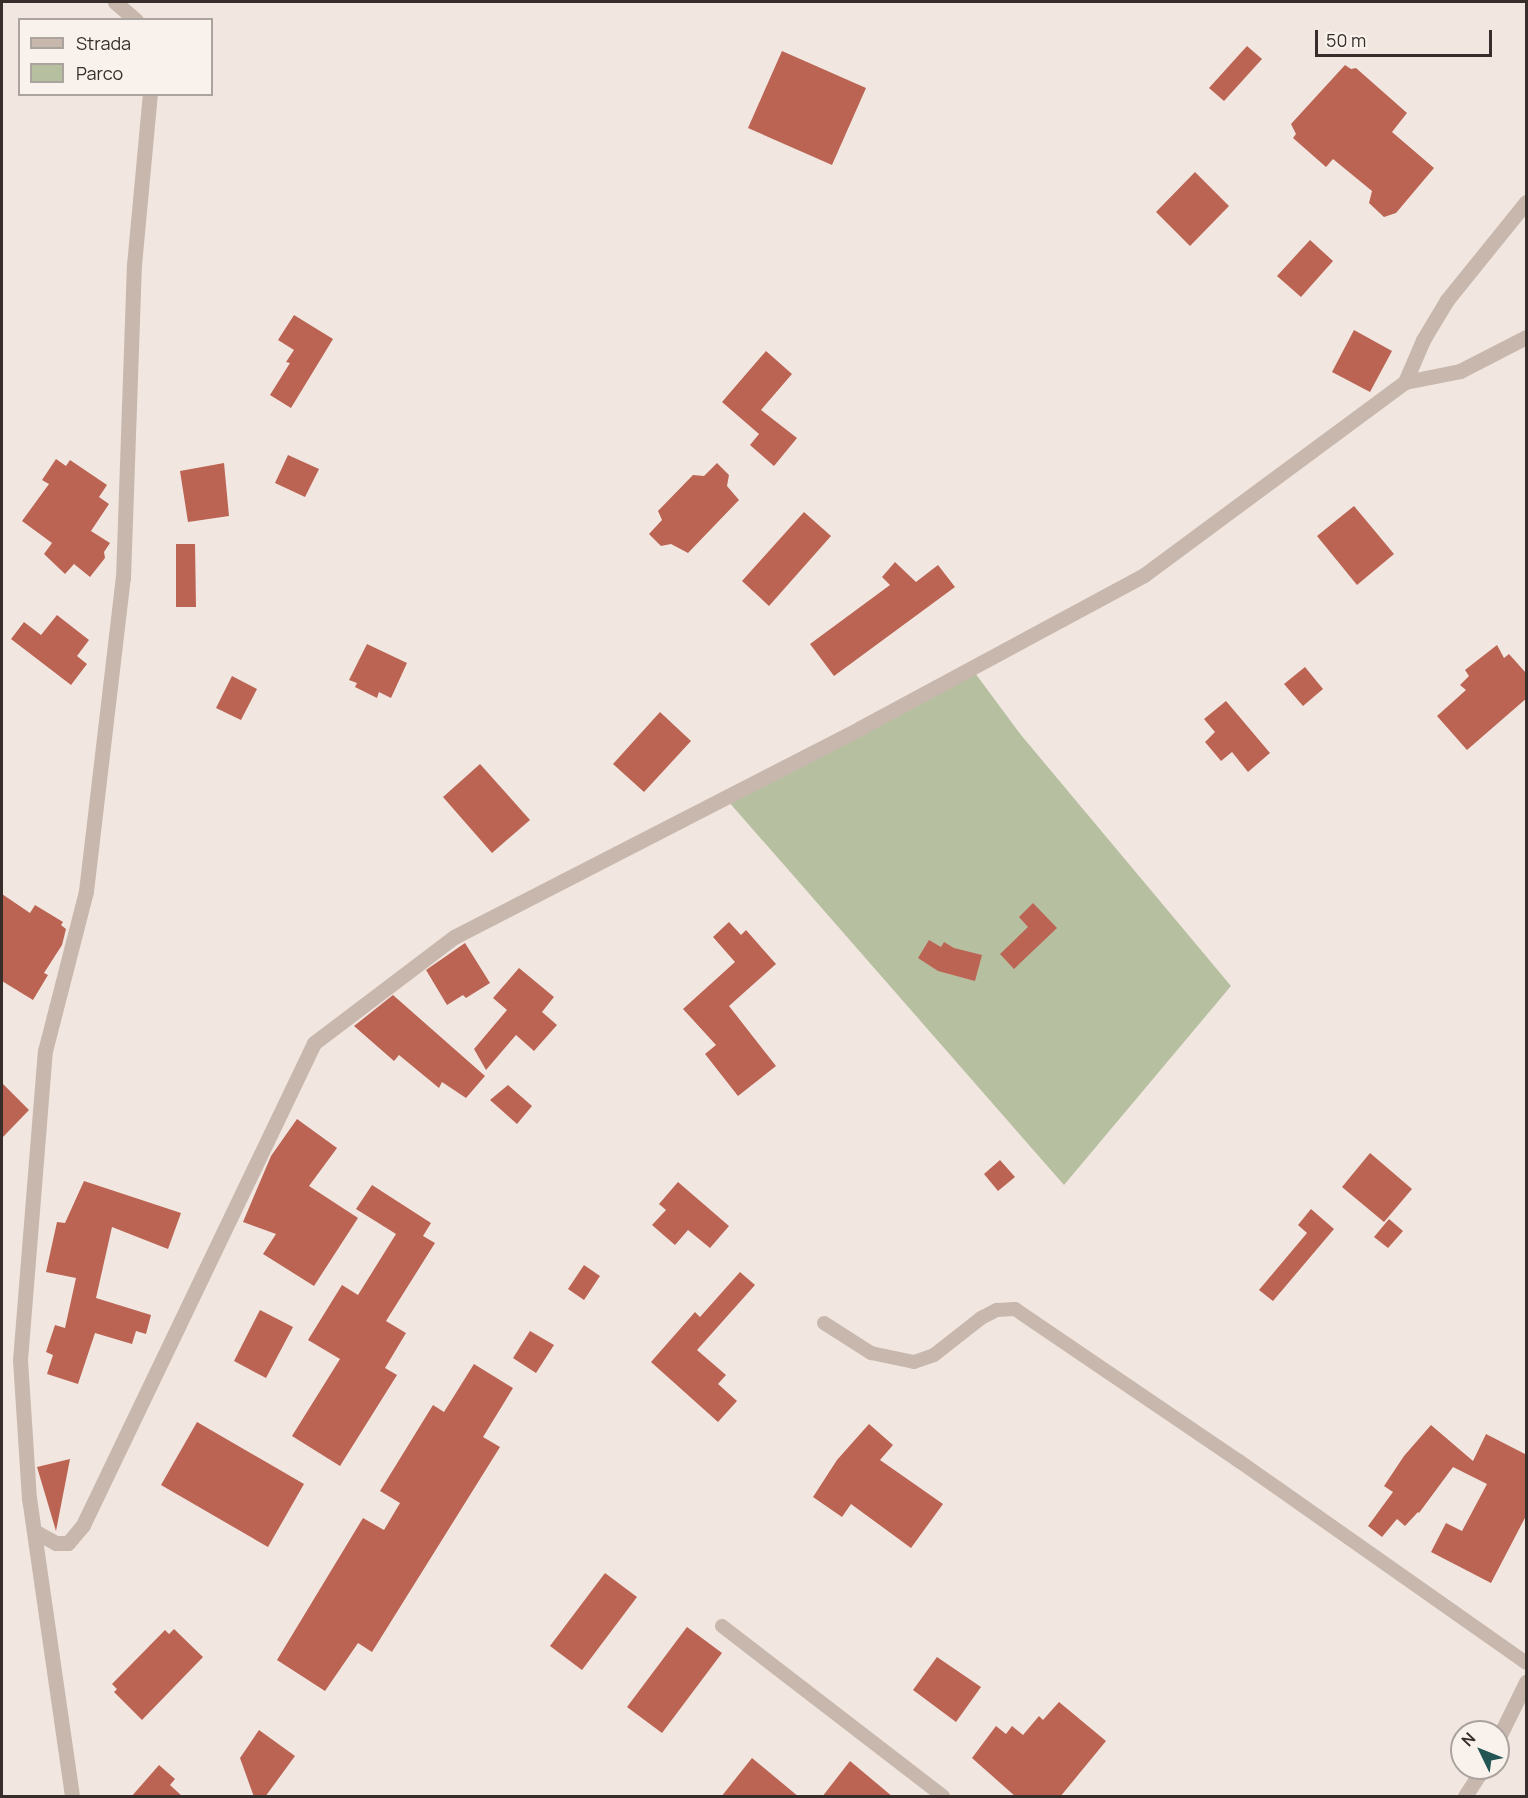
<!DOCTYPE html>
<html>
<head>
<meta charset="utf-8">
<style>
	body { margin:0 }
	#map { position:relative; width:1528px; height:1798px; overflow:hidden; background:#f1e7e0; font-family:Manrope,sans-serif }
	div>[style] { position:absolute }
	.green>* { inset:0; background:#b7bfa1 }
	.building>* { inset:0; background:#bb6453 }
	.service>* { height:14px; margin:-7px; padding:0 7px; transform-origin:7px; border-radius:7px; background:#c8b7ac }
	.minor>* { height:15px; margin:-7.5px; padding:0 7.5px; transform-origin:7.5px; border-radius:7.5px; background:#c8b7ac }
	.tertiary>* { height:15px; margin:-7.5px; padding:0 7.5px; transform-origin:7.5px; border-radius:7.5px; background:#c8b7ac }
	span { translate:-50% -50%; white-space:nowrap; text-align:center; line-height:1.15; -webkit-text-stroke:5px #f9f2ec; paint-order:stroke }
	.frame { position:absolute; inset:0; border:3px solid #372d2a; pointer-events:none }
	.legend { position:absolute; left:18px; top:18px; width:195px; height:78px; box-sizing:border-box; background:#f9f2ec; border:2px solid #aba39e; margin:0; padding:8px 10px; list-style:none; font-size:18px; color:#372d2a }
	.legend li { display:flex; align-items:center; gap:12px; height:30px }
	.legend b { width:30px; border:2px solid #aba39e }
	.north { position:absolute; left:1450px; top:1720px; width:60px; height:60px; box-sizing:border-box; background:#f9f2ec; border:2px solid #aba39e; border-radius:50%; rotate:313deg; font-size:16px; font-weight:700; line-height:24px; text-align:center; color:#372d2a }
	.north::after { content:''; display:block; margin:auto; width:21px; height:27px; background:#235555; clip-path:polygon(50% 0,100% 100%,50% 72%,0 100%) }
	.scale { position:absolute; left:1315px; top:30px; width:177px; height:27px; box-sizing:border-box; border:3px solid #372d2a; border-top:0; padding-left:8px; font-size:18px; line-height:21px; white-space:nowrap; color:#372d2a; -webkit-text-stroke:4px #f9f2ec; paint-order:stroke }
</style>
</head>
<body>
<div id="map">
	<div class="green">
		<div style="clip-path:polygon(975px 673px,1021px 735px,1231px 986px,1064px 1185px,728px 801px)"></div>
	</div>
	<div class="building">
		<div style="clip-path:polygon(1247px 46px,1262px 59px,1224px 101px,1209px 88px)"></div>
		<div style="clip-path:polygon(782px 51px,866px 88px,832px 165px,748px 128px)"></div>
		<div style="clip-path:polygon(1345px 65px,1351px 69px,1356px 68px,1407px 113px,1392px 132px,1434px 168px,1396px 213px,1384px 217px,1369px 203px,1372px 191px,1333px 159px,1326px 167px,1293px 138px,1296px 134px,1291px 124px)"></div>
		<div style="clip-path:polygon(1195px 172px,1229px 206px,1190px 246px,1156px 212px)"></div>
		<div style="clip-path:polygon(1310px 240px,1333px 261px,1301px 297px,1277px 276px)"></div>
		<div style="clip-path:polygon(294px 315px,333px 339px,291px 408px,270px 395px,290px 363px,286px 362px,294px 350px,278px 340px)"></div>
		<div style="clip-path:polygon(1354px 330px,1392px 351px,1370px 392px,1332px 372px)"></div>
		<div style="clip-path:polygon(766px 351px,792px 374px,761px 410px,797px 438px,774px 466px,750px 445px,759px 434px,722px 402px)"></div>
		<div style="clip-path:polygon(288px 455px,319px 469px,305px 497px,275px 483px)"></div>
		<div style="clip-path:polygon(56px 459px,66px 466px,70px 460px,107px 485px,99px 497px,109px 504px,91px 531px,110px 543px,104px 552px,105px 558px,90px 577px,74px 564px,65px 574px,44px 554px,52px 543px,22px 521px,49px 484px,42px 480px)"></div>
		<div style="clip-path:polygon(224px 463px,229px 516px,188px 522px,180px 471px)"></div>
		<div style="clip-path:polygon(717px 463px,729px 475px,727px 486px,739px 500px,688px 553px,671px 544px,661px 546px,649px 534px,662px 520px,658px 511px,693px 475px,704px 476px)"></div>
		<div style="clip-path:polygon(1354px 506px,1394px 554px,1357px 585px,1317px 536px)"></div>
		<div style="clip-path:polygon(804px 512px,831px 536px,769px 606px,742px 581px)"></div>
		<div style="clip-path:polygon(176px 544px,195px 544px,196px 607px,176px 607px)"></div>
		<div style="clip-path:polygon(895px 562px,916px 582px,938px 565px,955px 587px,834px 676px,810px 644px,890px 585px,882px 577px)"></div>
		<div style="clip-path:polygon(57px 615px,89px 640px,77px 656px,87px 664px,71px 685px,11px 639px,24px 622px,41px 635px)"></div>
		<div style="clip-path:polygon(367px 644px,407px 663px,391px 698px,379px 692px,377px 698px,355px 687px,357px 683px,349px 680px)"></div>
		<div style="clip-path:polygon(1497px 645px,1504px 658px,1509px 654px,1527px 674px,1527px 698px,1467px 750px,1437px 716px,1466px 690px,1460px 685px,1469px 676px,1465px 670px)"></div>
		<div style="clip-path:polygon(1305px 667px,1323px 689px,1303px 706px,1284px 684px)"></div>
		<div style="clip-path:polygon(232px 676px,257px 689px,241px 720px,216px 708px)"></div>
		<div style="clip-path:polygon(1226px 701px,1270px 753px,1248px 772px,1232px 752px,1221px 761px,1205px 742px,1215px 732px,1204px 719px)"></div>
		<div style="clip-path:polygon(660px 712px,691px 741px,644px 792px,613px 764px)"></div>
		<div style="clip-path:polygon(480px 764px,530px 820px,492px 853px,443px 797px)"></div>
		<div style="clip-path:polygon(2px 894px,30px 913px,35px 905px,63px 922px,61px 925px,66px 929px,62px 945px,44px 973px,48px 975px,33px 1000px,2px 981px)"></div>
		<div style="clip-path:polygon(1033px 903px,1057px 928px,1014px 969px,1000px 954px,1028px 927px,1019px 917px)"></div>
		<div style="clip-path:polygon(729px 922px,741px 935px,746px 930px,776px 964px,729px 1006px,776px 1066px,738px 1096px,705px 1054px,716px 1045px,683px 1009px,735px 962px,713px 937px)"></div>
		<div style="clip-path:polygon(929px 940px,941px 947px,944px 942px,954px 948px,982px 955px,975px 981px,938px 971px,918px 958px)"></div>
		<div style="clip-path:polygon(465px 943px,490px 983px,466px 998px,463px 995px,447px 1005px,426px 970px)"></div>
		<div style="clip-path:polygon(519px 968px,554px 997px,542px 1012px,557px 1025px,534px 1051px,516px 1035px,486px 1070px,474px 1049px,507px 1010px,493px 998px)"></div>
		<div style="clip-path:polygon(393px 995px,485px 1076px,466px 1098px,442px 1082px,439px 1088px,399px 1055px,394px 1061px,354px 1026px)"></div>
		<div style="clip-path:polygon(2px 1083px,29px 1110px,2px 1138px)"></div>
		<div style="clip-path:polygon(508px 1085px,532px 1106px,517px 1124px,490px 1100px)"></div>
		<div style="clip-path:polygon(297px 1119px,337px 1148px,309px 1186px,358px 1218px,314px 1286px,263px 1254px,276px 1234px,243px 1222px,271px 1156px)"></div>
		<div style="clip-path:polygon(1370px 1153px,1412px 1189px,1384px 1222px,1342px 1187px)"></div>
		<div style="clip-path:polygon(1000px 1160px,1015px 1177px,998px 1191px,984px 1174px)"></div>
		<div style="clip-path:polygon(84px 1181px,181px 1213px,168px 1249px,112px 1227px,96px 1298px,151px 1315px,146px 1334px,136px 1331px,132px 1344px,95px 1333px,78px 1384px,47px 1374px,53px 1355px,46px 1352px,55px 1325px,65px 1328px,76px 1278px,46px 1272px,57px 1222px,65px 1223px)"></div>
		<div style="clip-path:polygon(678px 1182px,729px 1226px,710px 1248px,688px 1230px,675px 1245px,652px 1225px,666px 1210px,659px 1204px)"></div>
		<div style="clip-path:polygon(372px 1185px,431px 1223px,423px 1236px,435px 1243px,386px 1321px,406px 1333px,385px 1368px,397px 1375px,340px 1466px,292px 1436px,340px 1359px,308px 1340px,342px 1285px,358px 1295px,396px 1234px,356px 1209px)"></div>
		<div style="clip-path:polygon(1311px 1209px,1334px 1229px,1273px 1301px,1259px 1290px,1307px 1233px,1298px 1225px)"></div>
		<div style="clip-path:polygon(1389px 1219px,1403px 1231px,1388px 1248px,1374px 1237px)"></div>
		<div style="clip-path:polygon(584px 1265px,600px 1276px,584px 1300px,568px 1289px)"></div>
		<div style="clip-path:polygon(740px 1272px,755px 1285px,697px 1350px,726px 1375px,718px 1384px,737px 1401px,718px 1422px,651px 1362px,695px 1312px,700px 1317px)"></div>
		<div style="clip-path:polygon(260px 1310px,293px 1327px,266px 1378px,234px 1361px)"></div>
		<div style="clip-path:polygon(530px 1331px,554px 1345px,536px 1373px,513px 1358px)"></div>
		<div style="clip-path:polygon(474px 1364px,513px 1388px,483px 1437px,500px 1447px,372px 1652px,358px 1643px,325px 1691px,277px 1660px,363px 1518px,384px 1530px,400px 1503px,380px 1491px,433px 1405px,444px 1412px)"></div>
		<div style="clip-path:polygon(197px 1422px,304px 1484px,268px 1547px,161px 1485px)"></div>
		<div style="clip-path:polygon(869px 1424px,893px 1445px,880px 1460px,943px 1504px,911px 1548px,851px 1504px,842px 1517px,813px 1497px,837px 1460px)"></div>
		<div style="clip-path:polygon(1431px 1425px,1473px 1461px,1486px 1434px,1527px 1455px,1527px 1514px,1491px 1583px,1431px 1552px,1446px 1523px,1462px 1531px,1487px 1484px,1453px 1467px,1419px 1513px,1418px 1512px,1405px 1526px,1397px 1519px,1382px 1537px,1368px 1526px,1393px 1492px,1384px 1486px,1404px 1456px)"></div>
		<div style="clip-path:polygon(70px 1459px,56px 1531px,37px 1467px)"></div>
		<div style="clip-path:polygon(605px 1573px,637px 1597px,582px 1670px,550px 1646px)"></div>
		<div style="clip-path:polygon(687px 1627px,722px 1653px,662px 1733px,627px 1707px)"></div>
		<div style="clip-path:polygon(174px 1629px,203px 1657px,142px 1720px,114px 1692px,117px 1689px,112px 1684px,165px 1630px,169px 1634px)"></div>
		<div style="clip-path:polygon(937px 1657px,981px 1687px,956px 1722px,913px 1690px)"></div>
		<div style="clip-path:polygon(1059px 1702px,1106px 1741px,1060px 1797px,1016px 1797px,972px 1758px,996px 1726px,1006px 1734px,1012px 1726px,1023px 1735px,1039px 1716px,1043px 1720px)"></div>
		<div style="clip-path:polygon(259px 1730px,295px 1756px,265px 1797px,254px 1797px,240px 1758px)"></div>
		<div style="clip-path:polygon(752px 1758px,799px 1797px,721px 1797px)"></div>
		<div style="clip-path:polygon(850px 1761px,893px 1797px,822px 1797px)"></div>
		<div style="clip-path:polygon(159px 1765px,175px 1779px,170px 1785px,183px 1797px,131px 1797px)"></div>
	</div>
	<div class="service">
		<div style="left:824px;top:1323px;width:56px;rotate:32.6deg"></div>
		<div style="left:871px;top:1353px;width:44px;rotate:11.8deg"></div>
		<div style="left:914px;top:1362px;width:21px;rotate:-19deg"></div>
		<div style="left:934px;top:1355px;width:60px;rotate:-38.2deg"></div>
		<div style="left:981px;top:1318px;width:18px;rotate:-27deg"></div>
		<div style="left:997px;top:1310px;width:18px;rotate:-3deg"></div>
		<div style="left:1015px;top:1309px;width:271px;rotate:34.2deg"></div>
		<div style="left:1239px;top:1461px;width:351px;rotate:35.1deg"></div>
		<div style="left:722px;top:1626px;width:279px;rotate:37.6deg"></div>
	</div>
	<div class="minor">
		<div style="left:115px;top:2px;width:28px;rotate:41deg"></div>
		<div style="left:1405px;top:382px;width:46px;rotate:-66.8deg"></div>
		<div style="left:1423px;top:340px;width:47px;rotate:-59deg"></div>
		<div style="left:1447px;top:300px;width:126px;rotate:-51.1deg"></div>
		<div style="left:34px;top:1531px;width:25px;rotate:29deg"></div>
		<div style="left:56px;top:1543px;width:12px"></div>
		<div style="left:68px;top:1543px;width:23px;rotate:-50deg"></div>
		<div style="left:83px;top:1525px;width:534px;rotate:-64.39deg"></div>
		<div style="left:314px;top:1043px;width:176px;rotate:-37.1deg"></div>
		<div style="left:454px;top:937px;width:457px;rotate:-27.2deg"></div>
		<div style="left:860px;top:728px;width:323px;rotate:-28.3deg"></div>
		<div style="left:1144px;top:575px;width:325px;rotate:-36.5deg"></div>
		<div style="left:1405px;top:382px;width:56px;rotate:-11.3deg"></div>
		<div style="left:1460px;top:371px;width:74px;rotate:-27.3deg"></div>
		<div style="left:72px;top:1796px;width:300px;rotate:-98.2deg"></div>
		<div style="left:29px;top:1499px;width:139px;rotate:-93.7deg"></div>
		<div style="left:20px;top:1360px;width:310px;rotate:-85.4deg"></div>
		<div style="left:45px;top:1051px;width:165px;rotate:-75.6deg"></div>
		<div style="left:86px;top:891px;width:315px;rotate:-83.3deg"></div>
		<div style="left:123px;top:578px;width:313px;rotate:-88deg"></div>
		<div style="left:134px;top:265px;width:172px;rotate:-84.7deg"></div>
	</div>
	<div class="tertiary">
		<div style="left:1498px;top:1739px;width:64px;rotate:-63.8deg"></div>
		<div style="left:1465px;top:1796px;width:33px;rotate:-57deg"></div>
	</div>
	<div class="frame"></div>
	<ul class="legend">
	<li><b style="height:8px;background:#c8b7ac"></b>Strada</li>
	<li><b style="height:16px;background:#b7bfa1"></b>Parco</li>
	</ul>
	<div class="north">N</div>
	<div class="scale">50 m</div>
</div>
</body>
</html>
